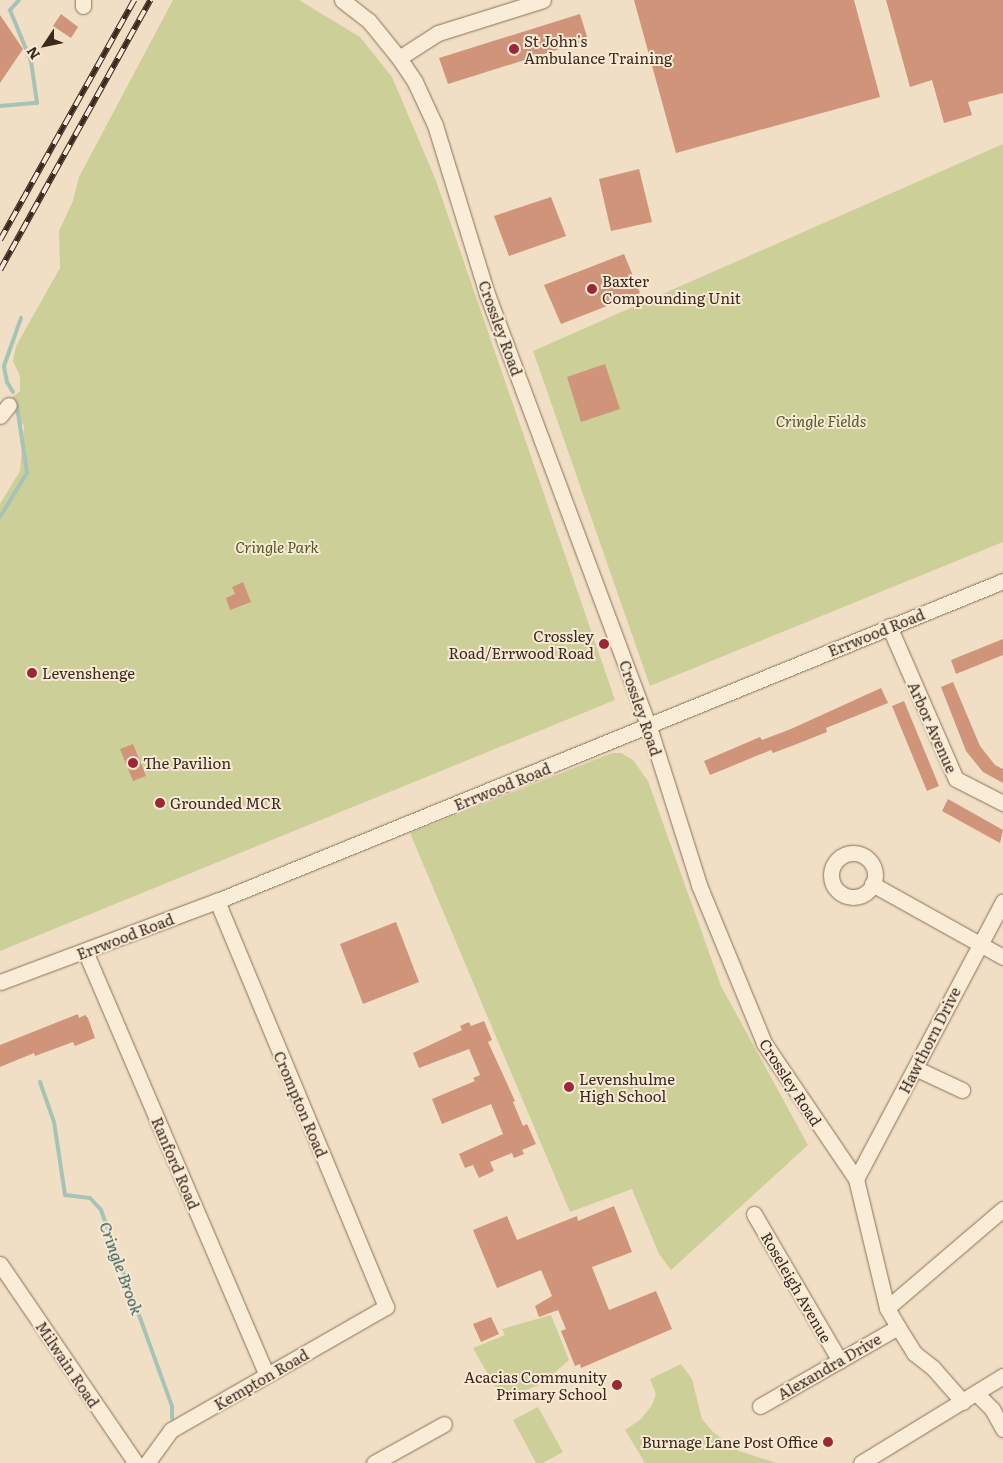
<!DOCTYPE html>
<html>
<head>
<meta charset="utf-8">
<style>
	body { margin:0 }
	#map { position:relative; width:1003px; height:1463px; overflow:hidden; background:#f0dfc4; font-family:Literata,serif }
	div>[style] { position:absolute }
	.green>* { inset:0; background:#cdcf98 }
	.stream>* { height:4px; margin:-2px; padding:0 2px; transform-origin:2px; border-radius:2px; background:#a6c3b8 }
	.building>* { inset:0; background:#cf9479 }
	.roads { filter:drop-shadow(0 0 1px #8b6f5a) drop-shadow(0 0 1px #8b6f5a) }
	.minor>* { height:15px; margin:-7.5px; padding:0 7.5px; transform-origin:7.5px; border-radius:7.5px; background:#faedd8 }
	.minor>.ring { margin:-7.5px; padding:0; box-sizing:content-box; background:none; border:15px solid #faedd8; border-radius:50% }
	.rail>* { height:5.5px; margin-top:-2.75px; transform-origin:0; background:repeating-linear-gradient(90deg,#f7e9d4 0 11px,#3b291e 0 22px); box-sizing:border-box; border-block:1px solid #3b291e }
	.dots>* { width:14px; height:14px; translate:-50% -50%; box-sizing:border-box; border:2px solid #f7e9d4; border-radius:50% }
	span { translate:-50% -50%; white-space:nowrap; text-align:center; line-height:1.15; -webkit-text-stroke:4px #f7e9d4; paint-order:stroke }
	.poi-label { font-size:15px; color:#3b291e }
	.left { translate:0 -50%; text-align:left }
	.right { translate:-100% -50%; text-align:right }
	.street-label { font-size:15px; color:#3b291e }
	.park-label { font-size:15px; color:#505824; font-style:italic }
	.water-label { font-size:16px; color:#2d5b54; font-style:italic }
	.north { position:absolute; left:20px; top:20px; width:50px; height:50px; -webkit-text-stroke:4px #f7e9d4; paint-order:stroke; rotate:236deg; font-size:14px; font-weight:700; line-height:20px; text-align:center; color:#3b291e }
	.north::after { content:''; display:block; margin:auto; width:18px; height:22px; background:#3b291e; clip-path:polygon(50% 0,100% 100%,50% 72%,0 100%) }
</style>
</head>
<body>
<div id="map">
	<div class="green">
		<div style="clip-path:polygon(173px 0,299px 0,360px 37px,392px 77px,435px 178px,615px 700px,0 951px,0 504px,20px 471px,24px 426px,9px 405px,9px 400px,20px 391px,20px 376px,13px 361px,16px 346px,60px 268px,59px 231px,73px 201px,79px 177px)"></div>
		<div style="clip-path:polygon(1003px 144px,1003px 542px,650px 686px,533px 351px)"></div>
		<div style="clip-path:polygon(612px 753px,621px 753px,633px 760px,648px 781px,721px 986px,808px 1145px,671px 1270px,659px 1254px,632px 1189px,570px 1212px,410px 833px)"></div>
		<div style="clip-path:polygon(551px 1315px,569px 1360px,542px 1384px,502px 1399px,473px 1348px,505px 1335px,502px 1329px)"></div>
		<div style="clip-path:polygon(681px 1364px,692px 1379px,702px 1419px,714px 1433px,739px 1451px,777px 1463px,645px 1463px,625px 1430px,641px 1419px,652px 1405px,656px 1394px,650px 1379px)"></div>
		<div style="clip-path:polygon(538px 1407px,563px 1452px,543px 1463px,536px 1463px,513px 1420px)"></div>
	</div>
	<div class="stream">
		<div style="left:0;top:106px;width:37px;rotate:-5deg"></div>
		<div style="left:37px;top:103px;width:42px;rotate:-98.1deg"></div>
		<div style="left:31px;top:61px;width:55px;rotate:-112.4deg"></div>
		<div style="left:10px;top:10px;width:13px;rotate:-48deg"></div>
		<div style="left:13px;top:392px;width:12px;rotate:-121deg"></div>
		<div style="left:7px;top:382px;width:16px;rotate:-101deg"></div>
		<div style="left:4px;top:366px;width:51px;rotate:-70.5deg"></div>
		<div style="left:0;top:517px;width:52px;rotate:-58.5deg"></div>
		<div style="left:27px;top:473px;width:68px;rotate:-98.5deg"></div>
		<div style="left:40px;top:1082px;width:42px;rotate:70.7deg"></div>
		<div style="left:54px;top:1122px;width:74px;rotate:81.4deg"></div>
		<div style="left:65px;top:1195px;width:25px;rotate:7deg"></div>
		<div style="left:90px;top:1198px;width:16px;rotate:47deg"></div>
		<div style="left:101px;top:1210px;width:208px;rotate:70.1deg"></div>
		<div style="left:172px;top:1406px;width:12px;rotate:90deg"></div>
	</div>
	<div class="building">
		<div style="clip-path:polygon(634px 0,854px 0,880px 97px,676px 153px)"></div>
		<div style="clip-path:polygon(886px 0,1003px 0,1003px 93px,968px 102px,972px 115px,944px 123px,932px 80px,910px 87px)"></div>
		<div style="clip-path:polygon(61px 14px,78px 27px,71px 38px,53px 26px)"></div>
		<div style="clip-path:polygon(580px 14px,588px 40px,448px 84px,439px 58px)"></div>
		<div style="clip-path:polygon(0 15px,23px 49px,0 83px)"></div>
		<div style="clip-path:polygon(639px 169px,652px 222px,611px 231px,599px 179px)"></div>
		<div style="clip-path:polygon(551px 197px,566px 236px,509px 256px,494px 216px)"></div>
		<div style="clip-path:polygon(624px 254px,640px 293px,561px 324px,544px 285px)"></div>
		<div style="clip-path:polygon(605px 364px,620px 409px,581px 422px,567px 377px)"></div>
		<div style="clip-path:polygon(243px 582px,251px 602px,230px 610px,226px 598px,235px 594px,232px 587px)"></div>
		<div style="clip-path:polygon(1003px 639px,1003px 655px,956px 674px,951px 660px)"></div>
		<div style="clip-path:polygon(953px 682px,980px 746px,995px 765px,1003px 769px,1003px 783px,983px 772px,966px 751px,941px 687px)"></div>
		<div style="clip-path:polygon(881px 688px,888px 703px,826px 728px,827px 732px,802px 742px,773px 753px,771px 750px,710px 775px,704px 761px,760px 737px,762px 740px,791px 729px)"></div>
		<div style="clip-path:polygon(904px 701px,939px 786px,927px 791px,892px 706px)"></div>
		<div style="clip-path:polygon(133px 744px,146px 776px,133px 781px,120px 749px)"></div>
		<div style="clip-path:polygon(948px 799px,1003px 830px,1000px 843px,942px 811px)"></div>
		<div style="clip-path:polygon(396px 922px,419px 982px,363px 1004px,340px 944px)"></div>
		<div style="clip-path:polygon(78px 1014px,79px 1018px,85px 1015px,88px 1018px,95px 1038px,75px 1046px,73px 1042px,35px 1056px,34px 1053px,0 1067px,0 1045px)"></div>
		<div style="clip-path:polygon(484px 1021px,492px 1040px,488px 1042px,515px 1101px,513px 1102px,523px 1126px,527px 1124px,536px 1144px,522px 1150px,524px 1154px,514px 1158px,512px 1153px,490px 1162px,494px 1171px,479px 1178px,473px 1165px,465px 1168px,459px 1154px,503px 1134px,491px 1104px,442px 1124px,432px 1099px,475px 1081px,473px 1078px,480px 1075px,469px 1049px,419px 1068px,413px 1053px,462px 1030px,460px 1026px,469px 1022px,471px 1026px)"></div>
		<div style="clip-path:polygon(614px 1206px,632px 1252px,592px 1267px,609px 1310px,656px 1291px,672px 1329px,581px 1368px,580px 1364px,575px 1366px,561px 1331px,566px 1329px,558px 1310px,539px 1317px,535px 1306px,552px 1296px,541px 1270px,497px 1288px,473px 1230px,507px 1216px,517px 1240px,577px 1216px,578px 1221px)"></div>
		<div style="clip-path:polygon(491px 1317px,499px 1334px,481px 1342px,473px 1324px)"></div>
	</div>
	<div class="roads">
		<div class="minor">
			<div style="left:342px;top:0;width:34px;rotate:38deg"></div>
			<div style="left:369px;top:21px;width:48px;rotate:51deg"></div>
			<div style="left:399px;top:58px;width:29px;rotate:56deg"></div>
			<div style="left:415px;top:82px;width:47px;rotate:65.1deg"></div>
			<div style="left:435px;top:125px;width:177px;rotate:72.9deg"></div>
			<div style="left:487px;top:294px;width:462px;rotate:69.5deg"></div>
			<div style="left:649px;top:727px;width:166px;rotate:72.4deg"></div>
			<div style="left:699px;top:885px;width:171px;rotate:67.6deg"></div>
			<div style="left:764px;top:1043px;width:164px;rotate:55.9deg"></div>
			<div style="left:856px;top:1179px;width:133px;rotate:76.5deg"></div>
			<div style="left:887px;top:1308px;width:22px;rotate:60deg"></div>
			<div style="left:898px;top:1327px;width:31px;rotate:58deg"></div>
			<div style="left:914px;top:1353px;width:24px;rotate:38deg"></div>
			<div style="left:933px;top:1368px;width:45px;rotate:48.6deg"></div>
			<div style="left:83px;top:6px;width:6px;rotate:-90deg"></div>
			<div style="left:399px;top:58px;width:46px;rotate:-32.7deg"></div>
			<div style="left:438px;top:33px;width:110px;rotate:-17.4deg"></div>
			<div style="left:0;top:416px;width:14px;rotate:-51deg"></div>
			<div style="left:889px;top:626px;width:167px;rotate:66.4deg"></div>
			<div style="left:956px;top:779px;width:53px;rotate:27.1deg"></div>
			<div class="ring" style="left:831px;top:853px;width:29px;height:29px"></div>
			<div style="left:872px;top:884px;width:150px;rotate:29.1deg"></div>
			<div style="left:85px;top:951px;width:461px;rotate:66.8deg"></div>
			<div style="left:0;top:982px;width:232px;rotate:-20.5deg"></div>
			<div style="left:217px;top:901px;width:849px;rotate:-22.15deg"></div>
			<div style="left:915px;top:1068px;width:52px;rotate:25.1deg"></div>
			<div style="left:856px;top:1179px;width:314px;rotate:-62.1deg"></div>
			<div style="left:754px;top:1214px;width:170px;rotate:59.7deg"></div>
			<div style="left:0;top:1264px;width:241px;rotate:55.7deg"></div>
			<div style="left:887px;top:1308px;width:153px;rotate:-40.5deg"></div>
			<div style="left:976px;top:1393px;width:23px;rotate:45deg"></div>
			<div style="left:992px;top:1409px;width:23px;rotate:61deg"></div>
			<div style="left:760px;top:1406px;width:159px;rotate:-29.8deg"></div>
			<div style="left:147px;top:1463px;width:41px;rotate:-54deg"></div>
			<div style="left:171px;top:1430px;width:248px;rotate:-29.8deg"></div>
			<div style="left:386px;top:1307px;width:440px;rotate:-112.6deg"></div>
			<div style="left:374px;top:1463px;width:80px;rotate:-29.1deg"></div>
			<div style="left:861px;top:1463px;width:167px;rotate:-31.5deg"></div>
		</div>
	</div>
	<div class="rail">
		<div style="left:0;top:240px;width:275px;rotate:-60.8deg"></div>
		<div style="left:0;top:270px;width:309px;rotate:-60.9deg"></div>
	</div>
	<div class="dots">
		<div style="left:514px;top:49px;background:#9d2734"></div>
		<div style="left:592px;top:289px;background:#9d2734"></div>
		<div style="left:604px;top:644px;background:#9d2734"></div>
		<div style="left:32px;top:673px;background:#9d2734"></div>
		<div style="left:133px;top:763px;background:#9d2734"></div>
		<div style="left:160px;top:803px;background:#9d2734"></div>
		<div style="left:569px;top:1087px;background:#9d2734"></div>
		<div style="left:617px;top:1385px;background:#9d2734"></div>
		<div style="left:828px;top:1442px;background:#9d2734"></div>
	</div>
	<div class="poi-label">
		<span class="left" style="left:524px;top:49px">St John's<br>Ambulance Training</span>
		<span class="left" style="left:602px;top:289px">Baxter<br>Compounding Unit</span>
		<span class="right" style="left:594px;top:644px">Crossley<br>Road/Errwood Road</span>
		<span class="left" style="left:42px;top:673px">Levenshenge</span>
		<span class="left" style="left:143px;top:763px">The Pavilion</span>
		<span class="left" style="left:170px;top:803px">Grounded MCR</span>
		<span class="left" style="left:579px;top:1087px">Levenshulme<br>High School</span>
		<span class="right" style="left:607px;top:1385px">Acacias Community<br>Primary School</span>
		<span class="right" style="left:818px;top:1442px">Burnage Lane Post Office</span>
	</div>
	<div class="street-label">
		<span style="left:501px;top:328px;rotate:70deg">Crossley Road</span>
		<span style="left:876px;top:632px;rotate:-22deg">Errwood Road</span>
		<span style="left:641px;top:708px;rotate:71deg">Crossley Road</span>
		<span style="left:933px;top:727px;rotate:66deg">Arbor Avenue</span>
		<span style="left:502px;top:786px;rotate:-22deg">Errwood Road</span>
		<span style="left:125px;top:936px;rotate:-21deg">Errwood Road</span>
		<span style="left:929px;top:1040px;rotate:-63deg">Hawthorn Drive</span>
		<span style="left:791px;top:1082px;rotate:57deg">Crossley Road</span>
		<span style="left:301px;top:1104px;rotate:67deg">Crompton Road</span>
		<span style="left:176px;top:1163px;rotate:67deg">Ranford Road</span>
		<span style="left:797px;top:1287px;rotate:60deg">Roseleigh Avenue</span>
		<span style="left:68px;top:1364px;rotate:56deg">Milwain Road</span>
		<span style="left:829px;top:1366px;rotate:-30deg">Alexandra Drive</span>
		<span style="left:261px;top:1379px;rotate:-30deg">Kempton Road</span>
	</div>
	<div class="park-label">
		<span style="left:821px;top:421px">Cringle Fields</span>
		<span style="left:277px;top:547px">Cringle Park</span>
	</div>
	<div class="water-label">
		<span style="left:122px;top:1268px;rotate:70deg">Cringle Brook</span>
	</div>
	<div class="north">N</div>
</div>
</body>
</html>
